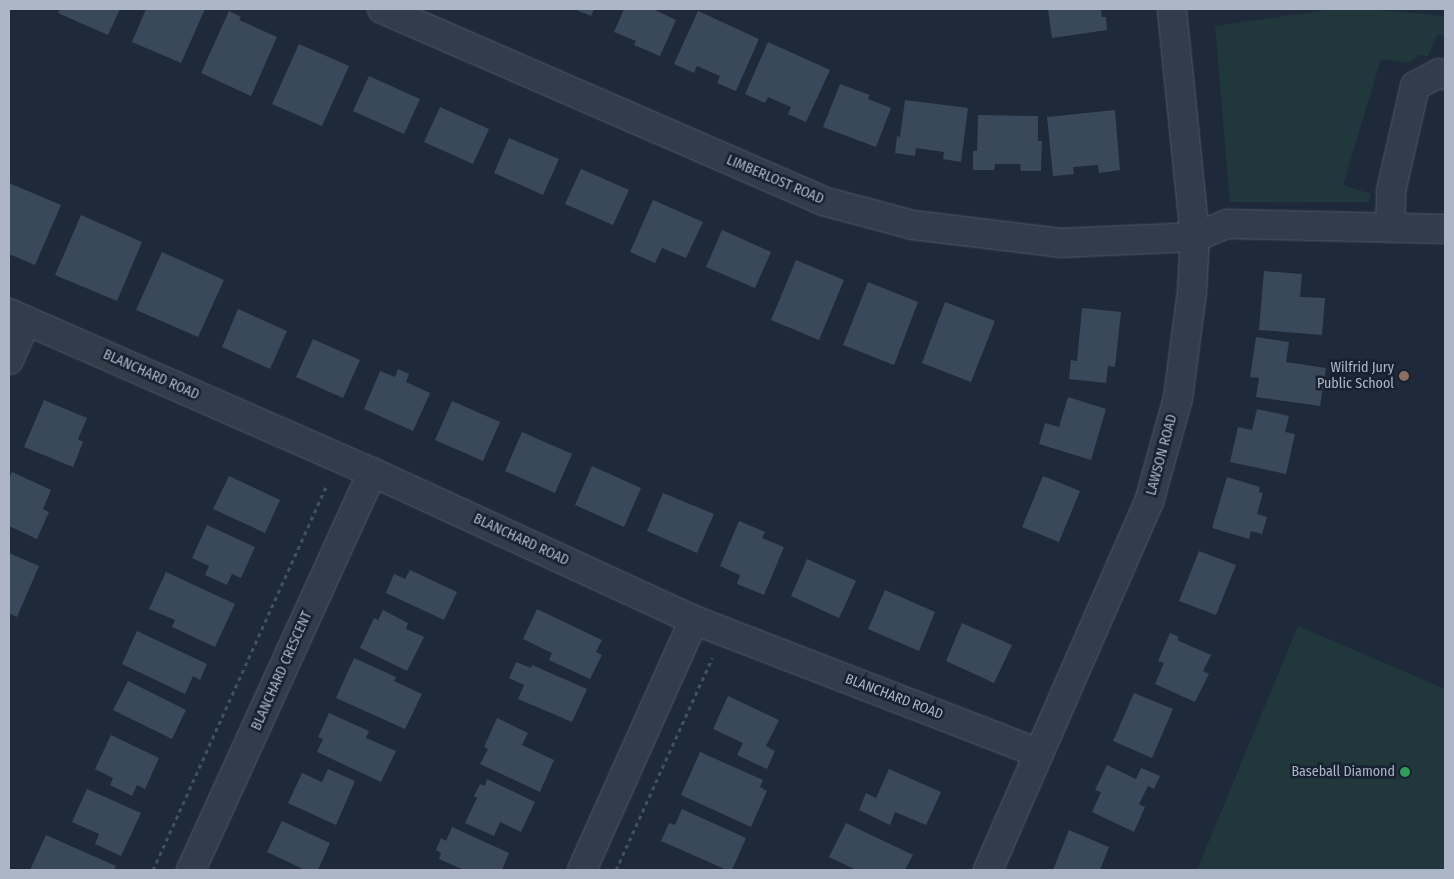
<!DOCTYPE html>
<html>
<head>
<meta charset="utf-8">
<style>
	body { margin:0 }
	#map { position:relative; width:1454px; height:879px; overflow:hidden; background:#1e2a3a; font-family:"Fira Sans Condensed",sans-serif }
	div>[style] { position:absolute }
	.green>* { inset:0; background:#20383b }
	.building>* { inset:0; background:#3a485b }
	.path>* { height:3px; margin-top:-1.5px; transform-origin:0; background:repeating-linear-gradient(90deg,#3e5558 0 4px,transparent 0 8px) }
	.roads { filter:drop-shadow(0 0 1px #4f5968) drop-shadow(0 0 1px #4f5968) }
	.minor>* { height:28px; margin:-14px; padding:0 14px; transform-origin:14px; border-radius:14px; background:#323c4a }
	.dots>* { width:14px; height:14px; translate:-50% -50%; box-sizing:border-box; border:2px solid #18212f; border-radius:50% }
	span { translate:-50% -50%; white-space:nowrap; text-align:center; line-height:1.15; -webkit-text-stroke:5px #18212f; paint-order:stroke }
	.street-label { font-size:14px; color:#acb6c7 }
	.poi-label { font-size:14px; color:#acb6c7 }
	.right { translate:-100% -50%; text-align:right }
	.frame { position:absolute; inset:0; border:10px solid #acb6c7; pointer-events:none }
</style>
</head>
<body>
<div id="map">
	<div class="green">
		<div style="clip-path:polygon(1334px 9px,1368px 9px,1445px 16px,1445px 36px,1438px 34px,1428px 56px,1420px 55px,1408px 63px,1381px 59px,1343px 185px,1371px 194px,1369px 202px,1230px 202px,1215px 26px)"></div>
		<div style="clip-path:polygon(1298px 626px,1445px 689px,1445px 870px,1197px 870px)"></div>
	</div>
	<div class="building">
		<div style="clip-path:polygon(60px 9px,120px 9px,108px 35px,58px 13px)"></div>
		<div style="clip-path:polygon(146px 9px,205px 9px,181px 63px,132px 42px)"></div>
		<div style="clip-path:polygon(574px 9px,594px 9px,591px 16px)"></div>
		<div style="clip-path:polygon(624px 9px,653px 9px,676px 20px,660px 56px,634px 45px,636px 41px,614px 32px)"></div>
		<div style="clip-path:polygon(1048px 9px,1101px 9px,1102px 17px,1106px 17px,1107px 30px,1052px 38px)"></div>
		<div style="clip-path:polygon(229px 11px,241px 17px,239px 20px,277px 37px,251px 96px,201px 73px)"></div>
		<div style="clip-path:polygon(698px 11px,759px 39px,736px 91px,717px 83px,720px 76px,697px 66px,694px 73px,674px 64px)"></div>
		<div style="clip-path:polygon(768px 42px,830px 70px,806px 122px,788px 114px,791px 107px,768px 97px,765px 103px,745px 94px)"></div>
		<div style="clip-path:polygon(299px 44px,349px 66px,322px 126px,272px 104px)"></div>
		<div style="clip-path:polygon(369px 76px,420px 99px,404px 134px,353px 111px)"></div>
		<div style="clip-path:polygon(840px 84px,870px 95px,868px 99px,891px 108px,876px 147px,823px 127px)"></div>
		<div style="clip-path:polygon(905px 100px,968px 108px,961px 162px,943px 159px,944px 152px,916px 148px,915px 156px,895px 153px,897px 136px,900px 137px)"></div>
		<div style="clip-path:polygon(440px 107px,489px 129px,473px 164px,424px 142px)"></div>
		<div style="clip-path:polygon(1115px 110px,1120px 170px,1099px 173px,1098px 165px,1073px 167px,1074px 174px,1053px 176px,1047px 117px)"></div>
		<div style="clip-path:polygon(978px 115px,1038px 116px,1038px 141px,1042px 141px,1041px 171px,1021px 171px,1020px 164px,995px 164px,994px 170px,973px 170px,973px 151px,977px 151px)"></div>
		<div style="clip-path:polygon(509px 138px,559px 159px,543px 195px,494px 173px)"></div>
		<div style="clip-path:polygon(581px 169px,629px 190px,613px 225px,565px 204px)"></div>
		<div style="clip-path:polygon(9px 183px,61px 205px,35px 265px,9px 254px)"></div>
		<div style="clip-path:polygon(653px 200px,703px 222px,686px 258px,662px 248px,655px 263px,630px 252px)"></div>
		<div style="clip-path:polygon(81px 215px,142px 242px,117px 301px,55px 275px)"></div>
		<div style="clip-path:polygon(722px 230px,771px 252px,755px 288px,706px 267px)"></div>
		<div style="clip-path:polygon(162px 252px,224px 280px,198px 337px,136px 310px)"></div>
		<div style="clip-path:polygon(796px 260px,844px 280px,819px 340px,771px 320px)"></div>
		<div style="clip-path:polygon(1264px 271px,1302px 274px,1300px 297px,1325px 298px,1322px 335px,1259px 330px)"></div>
		<div style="clip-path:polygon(868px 282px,918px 302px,894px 365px,843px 345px)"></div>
		<div style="clip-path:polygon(945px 302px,995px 321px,971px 382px,922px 363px)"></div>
		<div style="clip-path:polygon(1082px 308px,1121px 312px,1115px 367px,1108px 366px,1106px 383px,1069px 379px,1071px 360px,1077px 361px)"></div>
		<div style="clip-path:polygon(238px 309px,287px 331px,270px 369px,222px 347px)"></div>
		<div style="clip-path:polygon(1256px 337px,1289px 342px,1286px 362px,1326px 368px,1320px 406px,1256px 397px,1259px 378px,1250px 377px)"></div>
		<div style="clip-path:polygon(313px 339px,360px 360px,343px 398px,296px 377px)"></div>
		<div style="clip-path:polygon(398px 369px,409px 374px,406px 382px,430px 393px,413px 431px,364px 409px,380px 371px,395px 377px)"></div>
		<div style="clip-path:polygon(1068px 397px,1106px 409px,1091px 460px,1039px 444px,1045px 423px,1059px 427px)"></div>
		<div style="clip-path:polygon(44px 400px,87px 418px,78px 439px,83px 442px,73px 467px,24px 447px)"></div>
		<div style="clip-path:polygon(452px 401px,500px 422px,483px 461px,435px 440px)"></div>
		<div style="clip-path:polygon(1257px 409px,1289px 416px,1285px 432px,1295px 434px,1286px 474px,1230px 462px,1238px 427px,1252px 430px)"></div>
		<div style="clip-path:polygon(522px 432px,572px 454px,555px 493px,505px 471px)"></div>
		<div style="clip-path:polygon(592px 466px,641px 488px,624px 527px,575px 505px)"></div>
		<div style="clip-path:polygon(12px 472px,51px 490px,43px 509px,49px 512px,37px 539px,9px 526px,9px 478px)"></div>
		<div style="clip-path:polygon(229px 476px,280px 500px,265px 533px,213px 509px)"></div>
		<div style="clip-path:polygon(1043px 476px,1080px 491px,1059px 542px,1022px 527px)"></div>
		<div style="clip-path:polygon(1227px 477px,1260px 487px,1259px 492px,1263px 493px,1257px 514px,1267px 517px,1262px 534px,1251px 531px,1249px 539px,1212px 528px)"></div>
		<div style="clip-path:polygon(663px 493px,714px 514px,697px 553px,647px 531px)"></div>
		<div style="clip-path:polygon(739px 521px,765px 532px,762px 538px,784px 547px,764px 595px,737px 584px,740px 575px,720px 566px)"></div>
		<div style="clip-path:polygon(207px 525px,255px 547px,241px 578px,232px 574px,227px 585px,205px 575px,209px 566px,192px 558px)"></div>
		<div style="clip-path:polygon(1199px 551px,1236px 565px,1216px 615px,1179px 601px)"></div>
		<div style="clip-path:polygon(9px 553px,39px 566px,17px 617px,9px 613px)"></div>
		<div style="clip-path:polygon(807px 559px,856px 581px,839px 618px,791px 596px)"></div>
		<div style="clip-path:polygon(410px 570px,457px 592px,444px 620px,386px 593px,394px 574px,405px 579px)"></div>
		<div style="clip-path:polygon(166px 572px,235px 604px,215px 647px,172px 627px,175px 620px,149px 609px)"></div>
		<div style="clip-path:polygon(885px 590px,935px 612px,919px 651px,868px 629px)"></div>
		<div style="clip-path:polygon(537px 609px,602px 640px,596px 652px,602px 655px,590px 679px,549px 660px,552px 653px,523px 639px)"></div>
		<div style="clip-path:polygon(383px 610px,408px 623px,406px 629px,424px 637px,407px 671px,360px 648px,374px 618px,378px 620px)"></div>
		<div style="clip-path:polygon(962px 623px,1012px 645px,994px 683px,946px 661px)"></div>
		<div style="clip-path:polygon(137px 631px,207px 664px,200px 680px,193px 676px,185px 694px,122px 664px)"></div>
		<div style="clip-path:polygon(1170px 633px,1179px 637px,1177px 640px,1211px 655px,1203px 671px,1209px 674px,1195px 702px,1155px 684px,1164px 663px,1158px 661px)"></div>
		<div style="clip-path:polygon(354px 658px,396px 677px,394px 681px,422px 694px,405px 729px,336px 698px)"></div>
		<div style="clip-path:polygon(516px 662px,531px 668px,532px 665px,587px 689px,572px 722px,518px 699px,524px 685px,509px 678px)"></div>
		<div style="clip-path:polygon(128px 681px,186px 710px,172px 739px,113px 710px)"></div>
		<div style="clip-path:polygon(1134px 693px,1173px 709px,1152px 758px,1113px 741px)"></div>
		<div style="clip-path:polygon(728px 696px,779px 720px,766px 746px,775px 751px,767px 769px,737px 755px,743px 743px,713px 729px)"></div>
		<div style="clip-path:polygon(329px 713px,369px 731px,366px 738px,396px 751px,381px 782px,317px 752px,323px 739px,318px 737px)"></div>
		<div style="clip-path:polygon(497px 718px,528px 733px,522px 745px,554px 760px,540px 792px,480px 764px,488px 749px,484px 747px)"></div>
		<div style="clip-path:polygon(111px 735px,159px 758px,145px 789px,137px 785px,132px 796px,110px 785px,113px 778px,95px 769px)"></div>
		<div style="clip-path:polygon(700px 752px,763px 780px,760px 787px,767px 791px,751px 827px,681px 795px)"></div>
		<div style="clip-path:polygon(1107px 765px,1136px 779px,1141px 768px,1160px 776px,1154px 789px,1148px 786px,1139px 804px,1145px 807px,1134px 832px,1092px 812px,1101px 792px,1095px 790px)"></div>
		<div style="clip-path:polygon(328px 769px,355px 781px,336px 825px,288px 803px,302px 773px,322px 782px)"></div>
		<div style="clip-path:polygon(889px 769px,941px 792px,926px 825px,895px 812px,890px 825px,859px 810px,866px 793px,876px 798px)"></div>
		<div style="clip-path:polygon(487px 779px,535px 802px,521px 832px,500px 822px,494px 836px,465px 823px,477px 798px,474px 796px,480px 784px,485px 786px)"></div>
		<div style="clip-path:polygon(87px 789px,141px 813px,121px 856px,95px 844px,99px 834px,72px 822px)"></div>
		<div style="clip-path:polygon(682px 809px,746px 838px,732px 870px,727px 870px,661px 841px,669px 823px,675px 825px)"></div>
		<div style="clip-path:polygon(282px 821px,330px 843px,318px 870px,305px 870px,267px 852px)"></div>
		<div style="clip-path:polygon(846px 823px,913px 855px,905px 870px,856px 870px,829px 857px)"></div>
		<div style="clip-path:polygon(452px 827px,509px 853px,502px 870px,464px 870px,439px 859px,441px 853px,436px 850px,441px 838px,446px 841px)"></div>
		<div style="clip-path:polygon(1069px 830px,1109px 847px,1100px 870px,1053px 870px)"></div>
		<div style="clip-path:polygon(46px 835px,116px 866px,114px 870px,30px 870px)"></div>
	</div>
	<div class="path">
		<div style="left:153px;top:870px;width:423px;rotate:-65.7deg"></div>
		<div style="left:616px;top:870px;width:233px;rotate:-65.6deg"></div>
	</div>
	<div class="roads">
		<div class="minor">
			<div style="left:382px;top:9px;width:481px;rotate:23.5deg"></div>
			<div style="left:823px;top:201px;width:93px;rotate:14.9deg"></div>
			<div style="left:913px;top:225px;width:149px;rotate:6.9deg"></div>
			<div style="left:1061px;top:243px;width:134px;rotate:-2.6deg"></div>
			<div style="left:1195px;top:237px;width:35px;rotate:-22deg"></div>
			<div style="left:1228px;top:224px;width:217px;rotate:1.3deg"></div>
			<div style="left:1390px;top:227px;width:36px;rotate:-88deg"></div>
			<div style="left:1391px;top:191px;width:108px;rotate:-77.1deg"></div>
			<div style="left:1415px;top:86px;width:27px;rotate:-28deg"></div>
			<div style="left:1439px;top:73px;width:6px;rotate:18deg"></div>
			<div style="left:9px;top:313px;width:396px;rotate:23.7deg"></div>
			<div style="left:372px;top:472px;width:354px;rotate:24.7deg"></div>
			<div style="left:694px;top:620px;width:370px;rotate:21.1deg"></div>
			<div style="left:9px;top:360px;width:43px;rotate:-66.4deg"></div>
			<div style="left:191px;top:870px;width:437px;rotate:-65.5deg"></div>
			<div style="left:582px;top:870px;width:274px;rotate:-65.9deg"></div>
			<div style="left:988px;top:870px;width:402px;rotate:-66.4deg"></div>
			<div style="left:1149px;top:502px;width:108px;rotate:-74.4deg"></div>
			<div style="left:1178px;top:398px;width:107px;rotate:-82.5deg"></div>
			<div style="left:1192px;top:292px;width:55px;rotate:-86.9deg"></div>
			<div style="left:1195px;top:237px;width:229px;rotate:-95.8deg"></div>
		</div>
	</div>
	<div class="dots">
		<div style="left:1404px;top:376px;background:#8d6e63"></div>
		<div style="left:1405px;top:772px;background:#2e9e5b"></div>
	</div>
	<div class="street-label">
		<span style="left:775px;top:180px;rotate:23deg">LIMBERLOST ROAD</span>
		<span style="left:151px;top:375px;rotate:24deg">BLANCHARD ROAD</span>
		<span style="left:1162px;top:455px;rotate:-75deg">LAWSON ROAD</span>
		<span style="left:521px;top:540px;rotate:25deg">BLANCHARD ROAD</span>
		<span style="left:282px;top:671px;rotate:-66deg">BLANCHARD CRESCENT</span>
		<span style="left:894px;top:697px;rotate:21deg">BLANCHARD ROAD</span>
	</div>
	<div class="poi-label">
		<span class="right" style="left:1394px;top:376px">Wilfrid Jury<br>Public School</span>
		<span class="right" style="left:1395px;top:772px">Baseball Diamond</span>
	</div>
	<div class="frame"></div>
</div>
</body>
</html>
